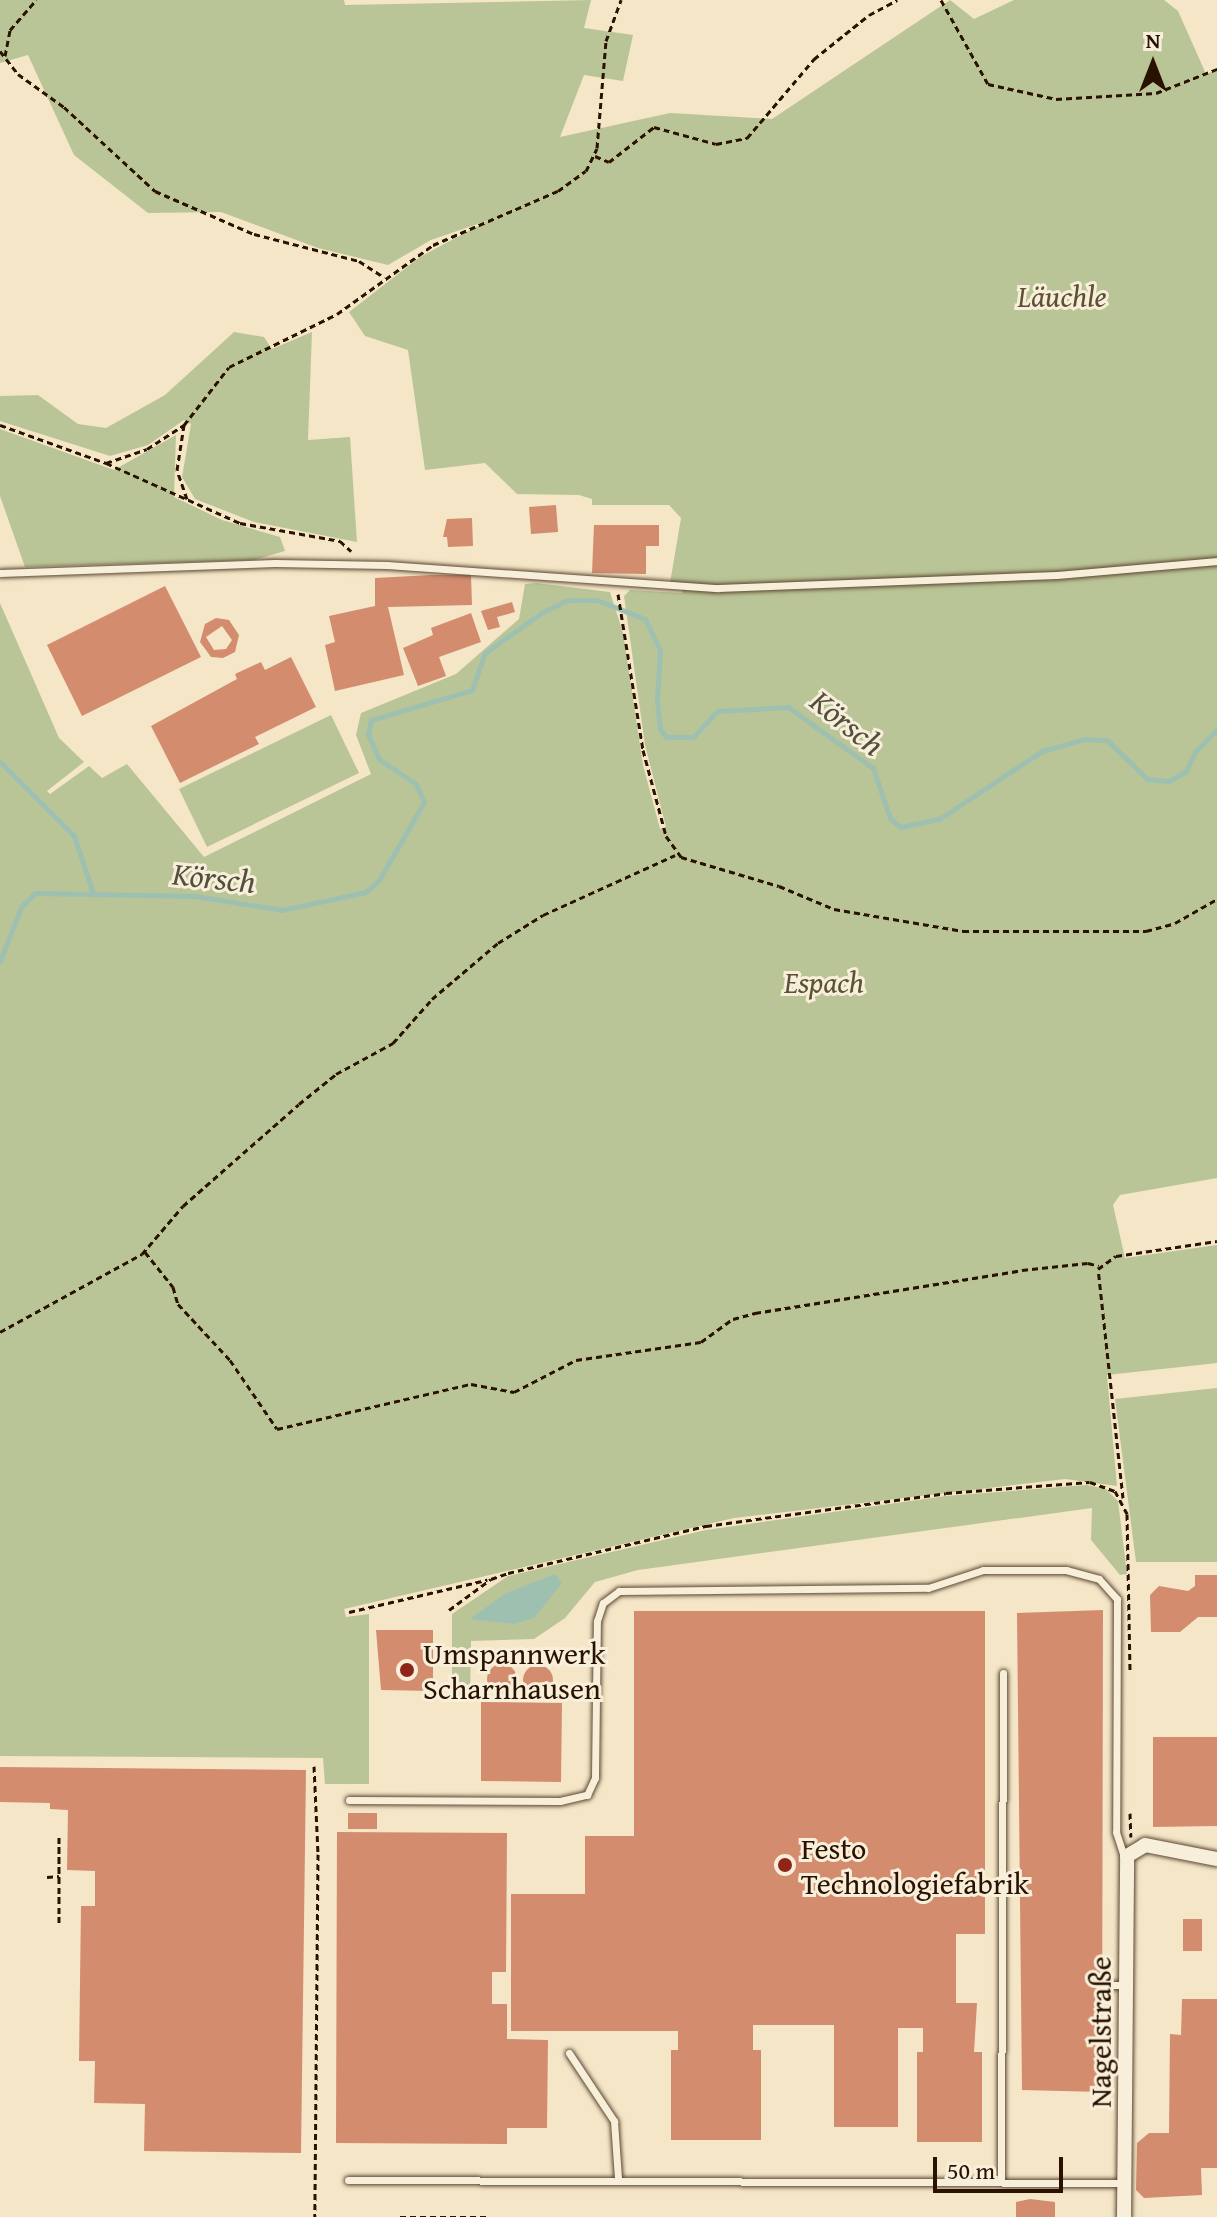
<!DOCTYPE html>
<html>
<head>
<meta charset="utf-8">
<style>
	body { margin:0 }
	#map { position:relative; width:1217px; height:2217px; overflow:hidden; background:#f4e6c7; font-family:"Gentium Book Plus",serif }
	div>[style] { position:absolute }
	.green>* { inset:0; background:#bac597 }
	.water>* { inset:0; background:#9dc0b0 }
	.stream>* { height:5px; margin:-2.5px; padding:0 2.5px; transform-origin:2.5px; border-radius:2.5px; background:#9dc0b0 }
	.building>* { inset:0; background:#d38c6e }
	.round { border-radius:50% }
	.path>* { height:3px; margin-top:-1.5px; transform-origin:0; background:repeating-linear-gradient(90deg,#2a1200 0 6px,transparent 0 10px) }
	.roads { filter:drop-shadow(0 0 2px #5c4732) drop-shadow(0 0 2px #5c4732) }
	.lane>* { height:7px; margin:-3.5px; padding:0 3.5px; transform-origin:3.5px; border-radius:3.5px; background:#f8efdb }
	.street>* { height:14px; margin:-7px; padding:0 7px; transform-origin:7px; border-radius:7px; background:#f8efdb }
	.dots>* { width:22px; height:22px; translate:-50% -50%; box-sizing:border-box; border:4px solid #f8efdb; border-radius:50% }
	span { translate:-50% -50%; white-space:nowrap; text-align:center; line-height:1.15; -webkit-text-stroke:6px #f8efdb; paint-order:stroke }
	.park-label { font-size:30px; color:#5c5135; font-style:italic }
	.poi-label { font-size:30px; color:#2a1200 }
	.left { translate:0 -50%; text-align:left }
	.street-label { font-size:30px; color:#2a1200 }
	.water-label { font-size:32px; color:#524f3e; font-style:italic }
	.north { position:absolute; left:1113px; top:24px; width:80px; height:80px; -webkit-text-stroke:6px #f8efdb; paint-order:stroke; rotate:0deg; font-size:22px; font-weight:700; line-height:32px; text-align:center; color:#2a1200 }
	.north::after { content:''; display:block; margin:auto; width:28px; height:36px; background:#2a1200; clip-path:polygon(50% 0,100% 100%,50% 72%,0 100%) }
	.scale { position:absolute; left:933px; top:2157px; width:130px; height:36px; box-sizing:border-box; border:4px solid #2a1200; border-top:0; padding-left:10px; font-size:24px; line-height:28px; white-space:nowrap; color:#2a1200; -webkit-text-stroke:6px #f8efdb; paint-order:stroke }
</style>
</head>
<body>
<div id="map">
	<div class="green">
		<div style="clip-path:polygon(0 0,344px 0,345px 5px,591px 0,584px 28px,633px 35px,623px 81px,584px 75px,560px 137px,670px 113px,772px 119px,950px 0,974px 19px,1014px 0,1164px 0,1178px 11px,1206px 74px,1217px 70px,1217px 1178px,1120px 1195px,1113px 1205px,1125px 1258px,1217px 1245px,1217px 1363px,1107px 1375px,1117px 1486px,1065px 1479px,734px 1518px,344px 1609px,346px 1617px,369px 1614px,369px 1784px,325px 1784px,323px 1758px,0 1756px,0 603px,59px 738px,84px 762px,47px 791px,50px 794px,89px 766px,102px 778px,127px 764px,204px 857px,371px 774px,356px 735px,361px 713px,456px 674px,519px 619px,525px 584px,536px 583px,610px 592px,623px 633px,643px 765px,660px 829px,666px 827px,645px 745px,624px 596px,630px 590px,682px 593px,682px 584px,670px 583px,681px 518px,669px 505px,592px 505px,592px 499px,579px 495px,517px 494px,485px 463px,425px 470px,408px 350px,365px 336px,349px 312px,420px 257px,489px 220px,431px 240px,388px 265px,318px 248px,221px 212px,148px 213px,74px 155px,28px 55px,0 63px)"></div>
		<div style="clip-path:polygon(234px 332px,264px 337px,272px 349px,312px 332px,308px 440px,350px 437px,357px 542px,254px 522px,195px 499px,182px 477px,191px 424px,184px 420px,148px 445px,110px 456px,0 421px,0 396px,38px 395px,78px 424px,106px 428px,165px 395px)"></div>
		<div style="clip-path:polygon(0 429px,114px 470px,176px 435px,174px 497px,222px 520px,280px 537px,285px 551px,254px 560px,25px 567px,0 496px)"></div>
		<div style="clip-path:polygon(331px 715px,359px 773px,207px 847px,179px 789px)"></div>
		<div style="clip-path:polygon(1217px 1388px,1217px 1562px,1136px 1562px,1115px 1399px)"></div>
		<div style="clip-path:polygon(1087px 1485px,1106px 1489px,1118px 1501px,1127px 1574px,1120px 1575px,1091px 1540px,1092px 1508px,638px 1570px,595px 1582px,565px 1618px,534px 1639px,471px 1641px,470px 1702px,452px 1697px,452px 1614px,508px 1576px,706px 1530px,946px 1496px)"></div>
	</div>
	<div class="water">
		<div style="clip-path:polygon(555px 1574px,562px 1583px,534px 1618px,514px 1624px,470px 1619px,506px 1593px)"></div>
	</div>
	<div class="stream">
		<div style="left:0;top:762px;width:105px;rotate:45deg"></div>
		<div style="left:74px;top:836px;width:60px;rotate:71.6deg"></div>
		<div style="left:0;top:961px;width:58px;rotate:-68.7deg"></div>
		<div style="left:21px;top:907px;width:20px;rotate:-45deg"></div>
		<div style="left:35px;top:893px;width:160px;rotate:1.1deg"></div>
		<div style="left:195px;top:896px;width:88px;rotate:9.1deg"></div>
		<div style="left:282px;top:910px;width:86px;rotate:-12.1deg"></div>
		<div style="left:366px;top:892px;width:18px;rotate:-43deg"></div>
		<div style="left:379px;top:880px;width:90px;rotate:-60deg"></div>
		<div style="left:424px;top:802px;width:20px;rotate:-114deg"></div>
		<div style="left:416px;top:784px;width:45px;rotate:-146deg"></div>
		<div style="left:379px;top:759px;width:27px;rotate:-114deg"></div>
		<div style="left:368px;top:734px;width:14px;rotate:-78deg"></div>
		<div style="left:371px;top:720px;width:105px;rotate:-16.5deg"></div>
		<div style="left:472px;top:690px;width:39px;rotate:-71deg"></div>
		<div style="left:485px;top:653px;width:69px;rotate:-35.5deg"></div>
		<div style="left:541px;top:613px;width:30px;rotate:-26deg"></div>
		<div style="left:568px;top:600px;width:29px"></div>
		<div style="left:597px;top:600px;width:52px;rotate:21.6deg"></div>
		<div style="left:645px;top:619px;width:34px;rotate:64deg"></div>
		<div style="left:660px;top:650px;width:50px;rotate:93.4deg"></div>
		<div style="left:657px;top:700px;width:29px;rotate:84deg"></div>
		<div style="left:660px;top:729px;width:10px;rotate:53deg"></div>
		<div style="left:666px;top:737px;width:27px"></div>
		<div style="left:693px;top:737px;width:35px;rotate:-47deg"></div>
		<div style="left:717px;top:711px;width:71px;rotate:-3.2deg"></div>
		<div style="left:788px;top:707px;width:105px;rotate:35.7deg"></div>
		<div style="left:873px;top:768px;width:53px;rotate:71.2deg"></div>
		<div style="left:890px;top:818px;width:13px;rotate:42deg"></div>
		<div style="left:900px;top:827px;width:40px;rotate:-12deg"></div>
		<div style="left:939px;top:819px;width:123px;rotate:-33.4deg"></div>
		<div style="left:1042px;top:751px;width:45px;rotate:-15.6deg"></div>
		<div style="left:1085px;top:739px;width:22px;rotate:3deg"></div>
		<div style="left:1107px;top:740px;width:56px;rotate:44.3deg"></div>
		<div style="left:1147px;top:779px;width:22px;rotate:5deg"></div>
		<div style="left:1169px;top:781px;width:20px;rotate:-30deg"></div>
		<div style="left:1186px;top:771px;width:21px;rotate:-65deg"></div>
		<div style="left:1195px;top:752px;width:32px;rotate:-46deg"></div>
	</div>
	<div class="building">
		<div style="clip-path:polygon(556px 505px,558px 532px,531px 534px,529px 507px)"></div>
		<div style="clip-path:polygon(472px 518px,473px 546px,448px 547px,447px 537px,443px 537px,447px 519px)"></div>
		<div style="clip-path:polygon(594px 525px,659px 525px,659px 546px,646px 546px,646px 574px,592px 573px)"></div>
		<div style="clip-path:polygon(431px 575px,471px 575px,472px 605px,388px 607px,404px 675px,335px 691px,325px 645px,335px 642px,329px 616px,375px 606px,375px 578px)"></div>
		<div style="clip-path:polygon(165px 586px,201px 657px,82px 716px,47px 645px)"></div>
		<div style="clip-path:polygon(512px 602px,515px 612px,497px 617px,500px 627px,488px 630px,481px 611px)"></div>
		<div style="clip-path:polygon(471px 613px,481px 642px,439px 657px,446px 676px,418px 686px,403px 648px,433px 635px,431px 628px)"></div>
		<div style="clip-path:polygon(evenodd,216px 618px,229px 620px,239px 635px,235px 652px,223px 658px,211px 657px,200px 642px,205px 624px,216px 618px,222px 626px,232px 640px,226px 649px,214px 650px,206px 637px,222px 626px)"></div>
		<div style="clip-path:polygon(291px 657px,316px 707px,255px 737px,259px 744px,180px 783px,151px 726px,237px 679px,235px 674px,261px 662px,265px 670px)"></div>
		<div style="clip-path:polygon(1195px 1575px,1217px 1575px,1217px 1617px,1198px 1617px,1180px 1632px,1151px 1632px,1150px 1595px,1159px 1586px,1188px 1591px,1195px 1586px)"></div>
		<div style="clip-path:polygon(1103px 1610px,1102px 2092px,1022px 2090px,1017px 1613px)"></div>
		<div style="clip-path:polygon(634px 1611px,985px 1611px,985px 1934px,956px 1934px,956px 2003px,977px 2003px,974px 2052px,982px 2052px,982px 2142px,917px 2142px,917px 2052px,923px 2052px,923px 2028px,898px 2028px,898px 2127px,834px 2127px,834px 2025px,753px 2025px,753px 2050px,761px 2050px,761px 2140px,671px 2140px,671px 2050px,678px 2050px,678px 2031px,511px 2031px,511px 1894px,585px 1894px,585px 1836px,634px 1836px)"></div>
		<div style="clip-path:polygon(376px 1630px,433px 1630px,433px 1691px,381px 1690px)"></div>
		<div class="round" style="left:487px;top:1664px;width:30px;height:30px"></div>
		<div class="round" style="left:523px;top:1665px;width:30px;height:30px"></div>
		<div style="clip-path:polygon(481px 1702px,562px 1703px,561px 1782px,481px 1781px)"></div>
		<div style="clip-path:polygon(1153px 1737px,1217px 1737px,1217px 1826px,1153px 1827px)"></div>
		<div style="clip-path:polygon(0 1767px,306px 1770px,301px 2153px,144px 2151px,145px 2104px,94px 2103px,95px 2061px,79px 2061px,81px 1906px,95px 1906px,95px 1871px,67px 1870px,68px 1810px,50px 1809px,50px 1803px,0 1802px)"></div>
		<div style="clip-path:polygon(348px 1813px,377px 1813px,377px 1829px,348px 1829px)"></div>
		<div style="clip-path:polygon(337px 1832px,507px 1833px,506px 1972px,492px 1972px,492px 2004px,507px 2004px,507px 2039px,548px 2040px,547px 2128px,507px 2128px,507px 2144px,336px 2143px)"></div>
		<div style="clip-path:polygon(1183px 1919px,1202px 1919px,1202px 1951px,1183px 1951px)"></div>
		<div style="clip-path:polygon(1182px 1999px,1217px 1999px,1217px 2168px,1201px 2168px,1202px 2195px,1144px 2198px,1136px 2190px,1137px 2143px,1149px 2133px,1169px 2133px,1170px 2034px,1181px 2035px)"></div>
		<div style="clip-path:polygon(1030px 2199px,1055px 2202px,1055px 2217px,1016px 2217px,1016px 2202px)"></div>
	</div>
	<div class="path">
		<div style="left:941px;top:0;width:96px;rotate:60.8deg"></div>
		<div style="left:988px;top:84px;width:70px;rotate:12.4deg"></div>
		<div style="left:1056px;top:99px;width:100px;rotate:-3.4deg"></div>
		<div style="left:1156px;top:93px;width:66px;rotate:-21.5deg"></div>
		<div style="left:0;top:51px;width:29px;rotate:52deg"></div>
		<div style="left:18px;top:74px;width:57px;rotate:35.7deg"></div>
		<div style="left:64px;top:107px;width:124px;rotate:42.7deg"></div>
		<div style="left:155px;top:191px;width:108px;rotate:23.5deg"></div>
		<div style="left:254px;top:234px;width:108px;rotate:14.4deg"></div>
		<div style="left:359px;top:261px;width:30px;rotate:33deg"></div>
		<div style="left:5px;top:56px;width:26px;rotate:-79deg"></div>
		<div style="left:10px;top:30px;width:40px;rotate:-49deg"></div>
		<div style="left:595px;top:156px;width:15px;rotate:23deg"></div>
		<div style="left:609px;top:162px;width:57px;rotate:-37.9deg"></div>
		<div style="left:654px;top:127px;width:64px;rotate:15.3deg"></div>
		<div style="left:716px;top:144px;width:32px;rotate:-11deg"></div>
		<div style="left:747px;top:138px;width:104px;rotate:-49.7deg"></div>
		<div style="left:814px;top:59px;width:70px;rotate:-38.7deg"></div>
		<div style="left:869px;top:15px;width:32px;rotate:-28deg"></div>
		<div style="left:0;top:425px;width:113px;rotate:19.7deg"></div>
		<div style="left:106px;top:463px;width:147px;rotate:24.1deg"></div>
		<div style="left:240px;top:523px;width:102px;rotate:10.2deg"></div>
		<div style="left:340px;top:541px;width:15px;rotate:42deg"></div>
		<div style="left:106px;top:463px;width:43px;rotate:-18.9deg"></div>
		<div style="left:147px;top:449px;width:44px;rotate:-33deg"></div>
		<div style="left:187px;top:499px;width:31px;rotate:-109deg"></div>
		<div style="left:177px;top:470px;width:46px;rotate:-81.2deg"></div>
		<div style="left:184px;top:425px;width:73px;rotate:-52.2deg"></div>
		<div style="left:229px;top:367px;width:120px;rotate:-26.1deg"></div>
		<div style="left:337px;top:314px;width:118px;rotate:-35.7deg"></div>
		<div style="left:433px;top:245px;width:136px;rotate:-23.4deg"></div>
		<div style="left:558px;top:191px;width:34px;rotate:-36deg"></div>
		<div style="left:586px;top:171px;width:25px;rotate:-64deg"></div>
		<div style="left:597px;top:148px;width:107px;rotate:-85.2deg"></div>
		<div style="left:606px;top:41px;width:44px;rotate:-69.9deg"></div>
		<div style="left:618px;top:594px;width:158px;rotate:80.9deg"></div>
		<div style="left:643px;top:750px;width:89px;rotate:75deg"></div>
		<div style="left:666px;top:836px;width:26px;rotate:54deg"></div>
		<div style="left:681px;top:857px;width:102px;rotate:16.5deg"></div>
		<div style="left:779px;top:886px;width:60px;rotate:22.7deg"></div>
		<div style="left:834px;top:909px;width:131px;rotate:9.7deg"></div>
		<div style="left:963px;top:931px;width:183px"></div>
		<div style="left:1146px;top:931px;width:30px;rotate:-15deg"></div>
		<div style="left:1175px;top:923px;width:48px;rotate:-29.7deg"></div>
		<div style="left:145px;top:1252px;width:45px;rotate:51.3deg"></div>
		<div style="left:173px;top:1287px;width:18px;rotate:74deg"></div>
		<div style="left:178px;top:1304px;width:76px;rotate:47.1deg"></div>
		<div style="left:230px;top:1360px;width:83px;rotate:55.7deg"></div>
		<div style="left:277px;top:1429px;width:199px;rotate:-13.1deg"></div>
		<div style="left:471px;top:1384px;width:44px;rotate:10.5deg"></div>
		<div style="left:514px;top:1392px;width:70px;rotate:-27.3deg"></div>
		<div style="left:576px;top:1360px;width:126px;rotate:-8.2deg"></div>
		<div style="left:701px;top:1342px;width:39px;rotate:-36deg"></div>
		<div style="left:733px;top:1319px;width:23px;rotate:-15deg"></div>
		<div style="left:755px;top:1313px;width:270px;rotate:-9.1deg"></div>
		<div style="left:1022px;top:1270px;width:66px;rotate:-6.1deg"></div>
		<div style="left:1088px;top:1263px;width:11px;rotate:15deg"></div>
		<div style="left:0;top:1332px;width:162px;rotate:-28.8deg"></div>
		<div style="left:142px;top:1254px;width:63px;rotate:-49.5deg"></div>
		<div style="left:183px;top:1206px;width:154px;rotate:-41.3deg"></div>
		<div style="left:299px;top:1104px;width:48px;rotate:-39deg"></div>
		<div style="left:336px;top:1074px;width:65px;rotate:-28.5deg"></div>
		<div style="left:393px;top:1043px;width:59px;rotate:-48.4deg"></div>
		<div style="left:432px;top:999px;width:87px;rotate:-40.3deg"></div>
		<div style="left:498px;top:943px;width:53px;rotate:-31.9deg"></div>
		<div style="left:543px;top:915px;width:145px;rotate:-24.4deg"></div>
		<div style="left:1123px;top:1498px;width:230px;rotate:-96.2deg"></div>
		<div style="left:1098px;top:1269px;width:22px;rotate:-36deg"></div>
		<div style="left:1116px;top:1256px;width:102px;rotate:-8.4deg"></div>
		<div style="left:449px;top:1610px;width:52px;rotate:-36.4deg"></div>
		<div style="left:491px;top:1579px;width:18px;rotate:-19deg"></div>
		<div style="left:508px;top:1573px;width:204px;rotate:-13.4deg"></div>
		<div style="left:706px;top:1526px;width:242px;rotate:-7.8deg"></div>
		<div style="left:946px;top:1493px;width:144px;rotate:-4.4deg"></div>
		<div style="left:1090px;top:1482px;width:27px;rotate:20deg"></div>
		<div style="left:1115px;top:1491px;width:26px;rotate:62deg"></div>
		<div style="left:1127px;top:1514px;width:159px;rotate:88.9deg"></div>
		<div style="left:349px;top:1612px;width:142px;rotate:-13.1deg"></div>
		<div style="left:314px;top:1766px;width:88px;rotate:87.4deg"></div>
		<div style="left:318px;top:1854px;width:363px;rotate:90.5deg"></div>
		<div style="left:1130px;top:1813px;width:24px;rotate:88deg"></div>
		<div style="left:47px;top:1877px;width:12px;rotate:-5deg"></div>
		<div style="left:59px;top:1923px;width:88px;rotate:-90deg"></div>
		<div style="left:400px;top:2217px;width:86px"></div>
	</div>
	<div class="roads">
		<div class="lane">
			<div style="left:0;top:573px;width:275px;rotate:-2.1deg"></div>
			<div style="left:275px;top:563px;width:112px;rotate:1deg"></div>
			<div style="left:387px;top:565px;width:332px;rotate:4deg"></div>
			<div style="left:718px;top:588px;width:339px;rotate:-2.2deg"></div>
			<div style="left:1057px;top:575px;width:161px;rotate:-5deg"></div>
			<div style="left:349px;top:1800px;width:211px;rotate:0.3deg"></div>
			<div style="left:560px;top:1801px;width:28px;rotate:-13deg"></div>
			<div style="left:587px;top:1795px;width:19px;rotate:-65deg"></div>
			<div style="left:595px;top:1778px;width:157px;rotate:-89.3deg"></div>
			<div style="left:597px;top:1621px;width:19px;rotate:-72deg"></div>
			<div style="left:603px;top:1603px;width:20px;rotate:-37deg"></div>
			<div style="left:619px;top:1591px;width:309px;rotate:-0.6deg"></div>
			<div style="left:928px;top:1588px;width:58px;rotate:-18.1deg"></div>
			<div style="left:983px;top:1570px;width:83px"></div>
			<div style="left:1066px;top:1570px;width:34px;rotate:15deg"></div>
			<div style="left:1099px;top:1579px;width:27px;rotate:48deg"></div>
			<div style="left:1117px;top:1599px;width:233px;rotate:90.2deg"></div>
			<div style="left:1116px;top:1832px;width:29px;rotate:72deg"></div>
			<div style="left:1103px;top:1985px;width:23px"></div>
			<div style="left:569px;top:2053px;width:82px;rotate:56.5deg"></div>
			<div style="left:614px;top:2121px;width:57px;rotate:86deg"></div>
			<div style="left:348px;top:2180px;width:776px;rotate:0.22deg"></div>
			<div style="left:1001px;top:2180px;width:507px;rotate:-89.77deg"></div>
		</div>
		<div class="street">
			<div style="left:1124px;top:2217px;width:361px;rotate:-89.5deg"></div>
			<div style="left:1127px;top:1856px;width:21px;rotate:-31deg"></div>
			<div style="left:1145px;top:1845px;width:73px;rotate:11deg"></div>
		</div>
	</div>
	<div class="dots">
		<div style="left:407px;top:1670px;background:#8f2418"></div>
		<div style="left:785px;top:1865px;background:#8f2418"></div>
	</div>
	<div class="park-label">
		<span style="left:1062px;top:296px">Läuchle</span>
		<span style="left:824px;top:982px">Espach</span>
	</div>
	<div class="poi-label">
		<span class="left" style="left:423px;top:1670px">Umspannwerk<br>Scharnhausen</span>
		<span class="left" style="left:801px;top:1865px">Festo<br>Technologiefabrik</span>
	</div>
	<div class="street-label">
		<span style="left:1100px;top:2032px;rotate:-90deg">Nagelstraße</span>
	</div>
	<div class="water-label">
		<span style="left:847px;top:723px;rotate:39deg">Körsch</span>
		<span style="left:214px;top:878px;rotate:6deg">Körsch</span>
	</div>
	<div class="north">N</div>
	<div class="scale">50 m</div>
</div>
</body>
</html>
